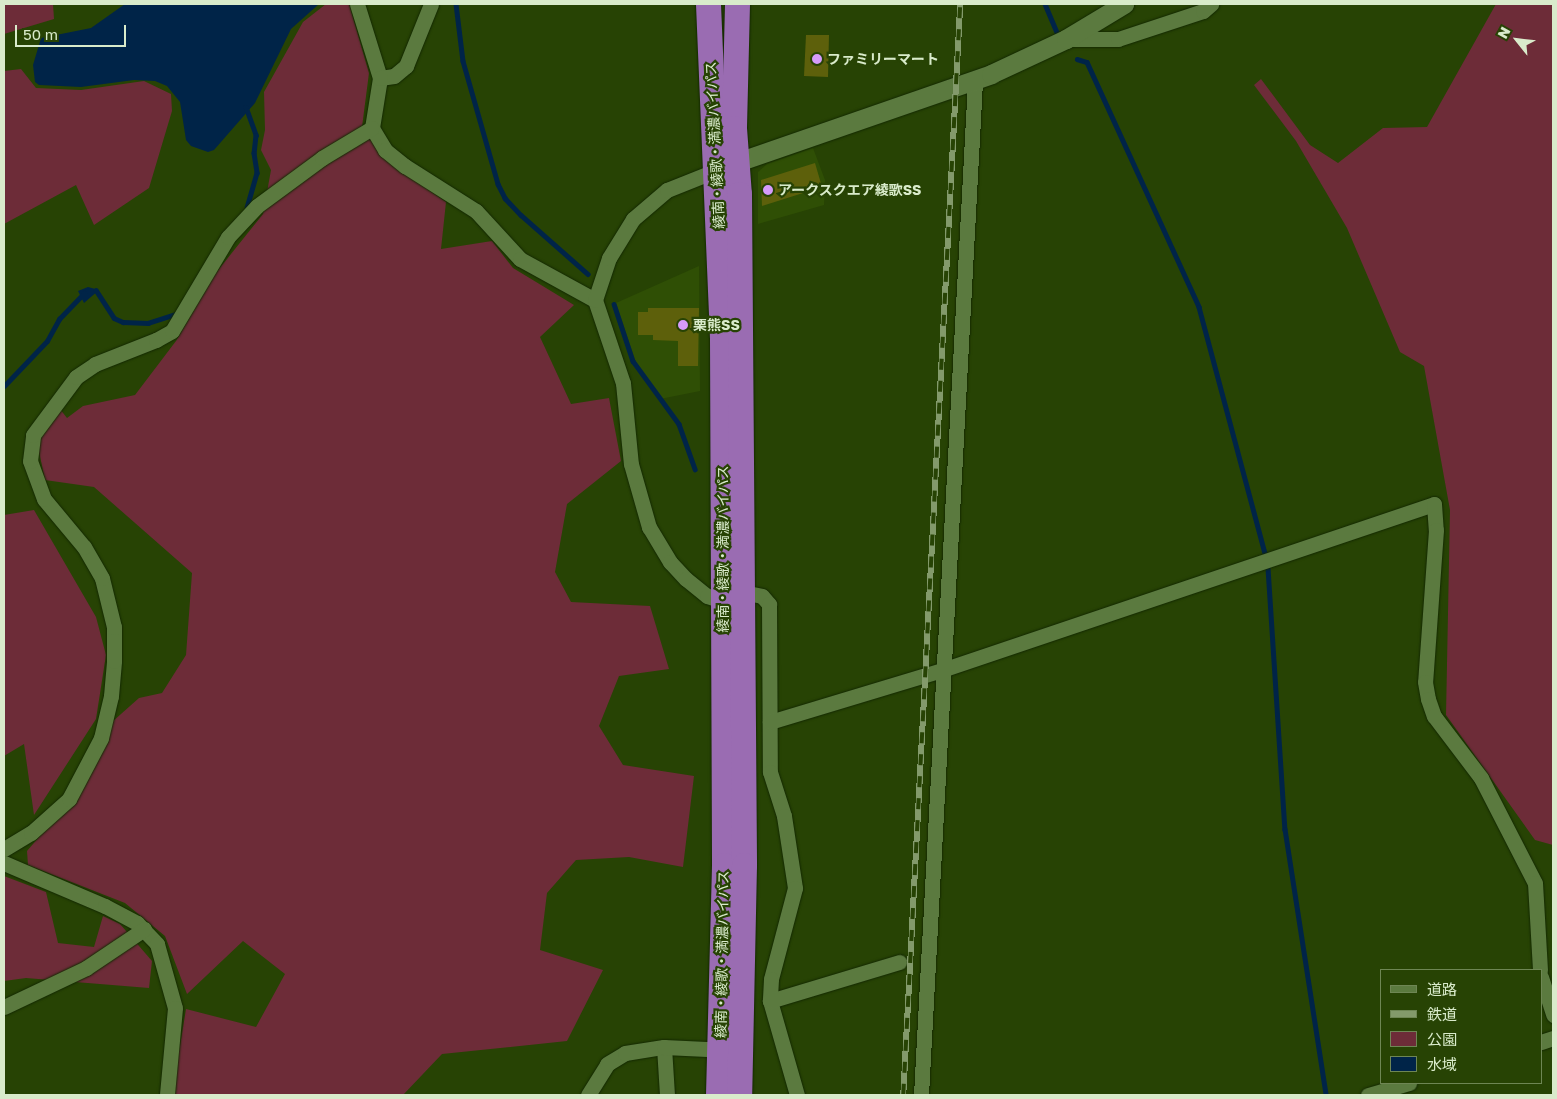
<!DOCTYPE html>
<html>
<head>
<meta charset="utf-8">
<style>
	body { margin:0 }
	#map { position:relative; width:1557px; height:1099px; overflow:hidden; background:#274304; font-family:"Golos Text","Noto Sans JP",sans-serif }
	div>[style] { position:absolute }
	.built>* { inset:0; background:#2f4f05 }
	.green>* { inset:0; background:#6d2c38 }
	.water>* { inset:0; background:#002448 }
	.stream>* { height:4.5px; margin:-2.25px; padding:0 2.25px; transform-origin:2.25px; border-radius:2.25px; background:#002448 }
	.building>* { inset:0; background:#5d600b }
	.roads { filter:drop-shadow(0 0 1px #132800) drop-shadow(0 0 1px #132800) }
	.minor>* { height:15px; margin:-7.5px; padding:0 7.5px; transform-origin:7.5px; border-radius:7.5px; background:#5b7a3f }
	.tertiary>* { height:19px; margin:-9.5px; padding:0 9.5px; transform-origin:9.5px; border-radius:9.5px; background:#5b7a3f }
	.trunk>* { height:25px; margin:-12.5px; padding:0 12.5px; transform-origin:12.5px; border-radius:12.5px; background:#9a6cb2 }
	.rail>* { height:5.5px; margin-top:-2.75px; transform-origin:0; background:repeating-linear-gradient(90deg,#274304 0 11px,#839a6b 0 22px); box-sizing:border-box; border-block:1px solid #839a6b }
	.dots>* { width:14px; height:14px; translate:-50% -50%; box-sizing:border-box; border:2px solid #274304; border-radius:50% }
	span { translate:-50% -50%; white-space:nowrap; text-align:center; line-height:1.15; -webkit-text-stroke:4.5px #274304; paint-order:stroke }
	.poi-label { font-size:14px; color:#d9ebcb; font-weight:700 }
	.left { translate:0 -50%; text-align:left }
	.street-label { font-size:14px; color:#d9ebcb }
	.frame { position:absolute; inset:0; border:5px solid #d9ebcb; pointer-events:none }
	.legend { position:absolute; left:1380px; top:969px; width:162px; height:115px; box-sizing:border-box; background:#274304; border:1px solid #6e8654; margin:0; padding:6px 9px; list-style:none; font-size:15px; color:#d9ebcb }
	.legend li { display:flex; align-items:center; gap:10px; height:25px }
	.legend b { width:25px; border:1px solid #6e8654 }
	.north { position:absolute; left:1492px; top:15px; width:50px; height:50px; -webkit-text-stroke:4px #274304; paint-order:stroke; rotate:299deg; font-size:14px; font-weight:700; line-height:20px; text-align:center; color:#d9ebcb }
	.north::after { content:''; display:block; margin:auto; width:18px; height:22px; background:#d9ebcb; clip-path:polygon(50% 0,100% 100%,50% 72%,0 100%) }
	.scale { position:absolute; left:15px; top:25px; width:111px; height:22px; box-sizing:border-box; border:2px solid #d9ebcb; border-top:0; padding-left:6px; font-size:15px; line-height:18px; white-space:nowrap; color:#d9ebcb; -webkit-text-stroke:4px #274304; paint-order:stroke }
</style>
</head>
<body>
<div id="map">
	<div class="built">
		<div style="clip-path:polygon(813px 148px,825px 180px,824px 205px,758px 224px,758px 172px,767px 164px)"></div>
		<div style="clip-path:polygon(699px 266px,700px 391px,660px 399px,637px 366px,616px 303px)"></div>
	</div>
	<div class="green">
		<div style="clip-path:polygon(4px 4px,53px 4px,54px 19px,4px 34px)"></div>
		<div style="clip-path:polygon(326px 4px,349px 4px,369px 73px,362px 127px,398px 169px,446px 202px,441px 249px,492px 241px,513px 268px,574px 305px,540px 337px,571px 404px,609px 398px,621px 461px,567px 504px,555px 572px,571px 602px,650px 606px,669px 669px,619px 676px,599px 726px,623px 765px,694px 776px,683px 867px,629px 857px,576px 860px,547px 893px,540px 950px,603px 970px,567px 1041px,442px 1054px,403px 1095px,172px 1095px,186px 1009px,256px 1027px,285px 974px,243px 941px,187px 994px,165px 936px,125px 903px,28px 865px,27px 851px,87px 781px,112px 722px,139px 698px,162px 693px,186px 655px,192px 573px,94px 487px,45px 480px,37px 442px,56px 404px,67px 418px,83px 406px,135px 395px,176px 341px,215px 274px,263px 214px,271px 170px,261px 150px,265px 130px,264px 92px,303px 22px)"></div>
		<div style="clip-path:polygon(1496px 4px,1553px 4px,1553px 845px,1535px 840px,1446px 715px,1450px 510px,1424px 366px,1400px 352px,1347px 228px,1296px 141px,1254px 85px,1261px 79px,1310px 145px,1338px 163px,1383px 128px,1427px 127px)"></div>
		<div style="clip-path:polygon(21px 69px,36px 88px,81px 90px,144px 81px,171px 94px,172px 111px,149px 188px,94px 225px,76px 185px,4px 224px,4px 71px)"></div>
		<div style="clip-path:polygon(34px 510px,96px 617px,106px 655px,96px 719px,34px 815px,24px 744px,4px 756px,4px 515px)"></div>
		<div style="clip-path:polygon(4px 876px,46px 892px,58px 943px,94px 947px,103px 916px,120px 924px,152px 961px,149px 988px,26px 978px,4px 981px)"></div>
	</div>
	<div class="water">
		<div style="clip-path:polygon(125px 4px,319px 4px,291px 29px,255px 103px,214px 150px,208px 152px,191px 146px,186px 140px,180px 102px,167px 86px,155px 81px,134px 80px,81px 87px,39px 85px,35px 82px,33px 65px,41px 38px,91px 28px)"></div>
		<div style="clip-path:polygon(88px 287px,99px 290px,84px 303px,78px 291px)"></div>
	</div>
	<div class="stream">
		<div style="left:456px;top:4px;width:57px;rotate:83deg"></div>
		<div style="left:463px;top:61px;width:128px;rotate:74.1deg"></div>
		<div style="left:498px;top:184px;width:16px;rotate:63deg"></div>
		<div style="left:505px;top:198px;width:23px;rotate:47deg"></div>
		<div style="left:521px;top:215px;width:89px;rotate:41.4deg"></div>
		<div style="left:1045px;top:4px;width:33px;rotate:67deg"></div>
		<div style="left:1077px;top:59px;width:10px;rotate:17deg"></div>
		<div style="left:1087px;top:62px;width:269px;rotate:65.4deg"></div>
		<div style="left:1199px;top:307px;width:255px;rotate:75deg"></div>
		<div style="left:246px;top:107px;width:30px;rotate:70deg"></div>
		<div style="left:256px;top:135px;width:18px;rotate:96deg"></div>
		<div style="left:254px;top:153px;width:20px;rotate:81deg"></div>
		<div style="left:257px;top:173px;width:35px;rotate:106deg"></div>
		<div style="left:96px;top:290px;width:33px;rotate:57deg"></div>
		<div style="left:114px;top:318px;width:10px;rotate:24deg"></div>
		<div style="left:123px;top:322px;width:25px;rotate:2deg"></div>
		<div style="left:148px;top:323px;width:29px;rotate:-18deg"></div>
		<div style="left:614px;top:304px;width:60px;rotate:71.6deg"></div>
		<div style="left:633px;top:361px;width:78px;rotate:53.9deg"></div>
		<div style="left:679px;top:424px;width:48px;rotate:70.4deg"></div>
		<div style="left:4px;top:386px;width:62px;rotate:-46.3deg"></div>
		<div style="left:47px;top:341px;width:25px;rotate:-61deg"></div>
		<div style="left:59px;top:319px;width:36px;rotate:-46deg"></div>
		<div style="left:1268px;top:568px;width:262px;rotate:86.3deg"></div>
		<div style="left:1285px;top:829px;width:269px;rotate:81.2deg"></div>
	</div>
	<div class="building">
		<div style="clip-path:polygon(806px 35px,829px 35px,828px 77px,804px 76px)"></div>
		<div style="clip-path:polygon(815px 163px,822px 187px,762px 206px,761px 180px)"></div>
		<div style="clip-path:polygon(648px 308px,699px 308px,698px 366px,678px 366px,678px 341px,653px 340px,653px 335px,638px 335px,638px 312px,648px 312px)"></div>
	</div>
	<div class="roads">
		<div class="minor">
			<div style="left:357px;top:4px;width:77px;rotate:72.7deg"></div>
			<div style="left:380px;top:78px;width:51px;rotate:99.1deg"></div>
			<div style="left:372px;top:128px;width:26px;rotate:59deg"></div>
			<div style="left:385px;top:150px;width:26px;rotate:39deg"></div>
			<div style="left:405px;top:166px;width:84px;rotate:32.4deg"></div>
			<div style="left:476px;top:211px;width:65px;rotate:47.5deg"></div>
			<div style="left:520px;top:259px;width:85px;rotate:28.7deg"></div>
			<div style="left:595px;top:300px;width:88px;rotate:71.4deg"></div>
			<div style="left:623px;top:383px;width:81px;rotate:84.4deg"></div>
			<div style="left:631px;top:464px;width:66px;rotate:74.1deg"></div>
			<div style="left:649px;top:527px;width:41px;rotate:59deg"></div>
			<div style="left:670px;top:562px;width:23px;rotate:47deg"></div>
			<div style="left:686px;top:579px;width:27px;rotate:39deg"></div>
			<div style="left:707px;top:596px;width:17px;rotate:17deg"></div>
			<div style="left:1066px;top:39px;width:52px"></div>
			<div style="left:1118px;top:39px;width:89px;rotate:-18.2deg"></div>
			<div style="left:1203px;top:11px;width:11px;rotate:-41deg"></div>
			<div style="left:380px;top:78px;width:14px;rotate:-8deg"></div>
			<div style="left:394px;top:76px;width:16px;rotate:-40deg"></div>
			<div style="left:406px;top:66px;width:67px;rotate:-68deg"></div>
			<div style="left:595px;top:300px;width:44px;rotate:-71.6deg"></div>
			<div style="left:609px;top:258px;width:46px;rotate:-58.4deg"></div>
			<div style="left:633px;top:219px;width:45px;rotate:-40.5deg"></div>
			<div style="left:667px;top:190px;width:54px;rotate:-21.8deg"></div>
			<div style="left:743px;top:592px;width:19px;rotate:12deg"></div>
			<div style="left:762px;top:596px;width:11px;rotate:49deg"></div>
			<div style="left:769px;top:604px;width:168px;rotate:89.7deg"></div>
			<div style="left:770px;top:772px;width:46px;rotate:72.3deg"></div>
			<div style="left:784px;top:816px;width:73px;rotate:81.3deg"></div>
			<div style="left:795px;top:888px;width:94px;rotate:104.8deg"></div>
			<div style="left:771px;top:979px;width:22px;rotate:93deg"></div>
			<div style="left:770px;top:722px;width:183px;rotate:-16.8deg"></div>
			<div style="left:945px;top:669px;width:516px;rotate:-18.65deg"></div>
			<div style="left:1434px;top:504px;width:26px;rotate:86deg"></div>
			<div style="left:1436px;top:530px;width:152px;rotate:94.1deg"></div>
			<div style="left:1425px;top:682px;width:17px;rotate:80deg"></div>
			<div style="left:1428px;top:699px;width:18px;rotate:71deg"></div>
			<div style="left:1434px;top:716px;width:78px;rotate:52.8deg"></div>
			<div style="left:1481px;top:778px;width:118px;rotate:62.8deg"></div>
			<div style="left:1535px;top:883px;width:87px;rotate:86.7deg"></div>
			<div style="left:4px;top:849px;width:31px;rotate:-31deg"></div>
			<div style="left:31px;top:833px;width:51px;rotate:-41.8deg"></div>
			<div style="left:69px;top:799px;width:69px;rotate:-62.3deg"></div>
			<div style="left:101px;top:738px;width:43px;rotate:-76.6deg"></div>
			<div style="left:111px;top:696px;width:35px;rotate:-85deg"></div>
			<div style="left:114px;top:661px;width:34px;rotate:-90deg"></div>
			<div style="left:114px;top:627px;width:50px;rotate:-103.8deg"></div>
			<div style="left:102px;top:578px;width:36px;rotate:-120deg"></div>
			<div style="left:84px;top:547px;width:62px;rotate:-129.8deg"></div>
			<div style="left:44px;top:499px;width:40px;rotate:-110.2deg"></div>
			<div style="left:30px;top:461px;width:26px;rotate:-83deg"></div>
			<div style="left:33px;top:435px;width:72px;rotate:-53.4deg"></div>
			<div style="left:76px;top:377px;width:23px;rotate:-34deg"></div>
			<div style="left:95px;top:364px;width:66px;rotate:-21.5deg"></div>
			<div style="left:156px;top:340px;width:18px;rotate:-29deg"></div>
			<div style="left:172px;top:331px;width:109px;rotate:-59.2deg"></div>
			<div style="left:228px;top:237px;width:42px;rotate:-46.9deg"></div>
			<div style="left:257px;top:206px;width:81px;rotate:-36.4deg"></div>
			<div style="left:322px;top:158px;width:58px;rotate:-31deg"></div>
			<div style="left:4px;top:863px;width:110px;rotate:23.1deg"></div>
			<div style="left:105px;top:906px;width:36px;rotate:28deg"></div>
			<div style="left:137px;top:923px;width:29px;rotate:46deg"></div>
			<div style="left:157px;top:944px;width:66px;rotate:74.3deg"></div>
			<div style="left:175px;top:1008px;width:87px;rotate:95.3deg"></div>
			<div style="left:1541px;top:977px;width:40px;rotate:72deg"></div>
			<div style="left:4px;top:1007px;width:91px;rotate:-25.4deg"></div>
			<div style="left:86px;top:968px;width:70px;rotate:-33.9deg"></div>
			<div style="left:1541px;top:1042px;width:13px;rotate:-18deg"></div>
			<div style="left:664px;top:1047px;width:48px;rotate:86.4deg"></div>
			<div style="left:588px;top:1095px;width:36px;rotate:-58deg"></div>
			<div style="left:607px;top:1064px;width:21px;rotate:-31deg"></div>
			<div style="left:625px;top:1053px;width:39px;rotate:-9deg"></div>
			<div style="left:664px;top:1047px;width:64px;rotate:2.7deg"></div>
			<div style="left:797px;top:1095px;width:98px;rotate:-106deg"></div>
			<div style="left:770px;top:1001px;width:135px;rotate:-16.8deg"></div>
			<div style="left:921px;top:1095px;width:1015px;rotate:-86.95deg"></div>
			<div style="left:1368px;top:1095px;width:43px;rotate:-16.3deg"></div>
		</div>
		<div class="tertiary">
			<div style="left:726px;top:166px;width:281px;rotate:-19.1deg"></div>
			<div style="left:991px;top:74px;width:83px;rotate:-25deg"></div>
			<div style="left:1066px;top:39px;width:68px;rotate:-31.1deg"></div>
		</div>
		<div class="trunk">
			<div style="left:708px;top:4px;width:335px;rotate:87.6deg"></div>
			<div style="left:722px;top:339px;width:526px;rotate:89.78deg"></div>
			<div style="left:724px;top:865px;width:230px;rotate:91.5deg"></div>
			<div style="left:737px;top:4px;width:124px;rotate:91.4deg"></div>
			<div style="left:734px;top:128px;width:66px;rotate:85.7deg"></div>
			<div style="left:739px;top:194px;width:671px;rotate:89.57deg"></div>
			<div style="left:744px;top:865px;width:230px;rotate:91.2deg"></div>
		</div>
	</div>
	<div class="rail">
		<div style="left:903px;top:1095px;width:1092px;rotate:-87.01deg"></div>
	</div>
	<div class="dots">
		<div style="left:817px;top:59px;background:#d69bfa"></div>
		<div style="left:768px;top:190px;background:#d69bfa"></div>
		<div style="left:683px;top:325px;background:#d69bfa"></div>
	</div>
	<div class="poi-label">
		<span class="left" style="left:827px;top:59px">ファミリーマート</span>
		<span class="left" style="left:778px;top:190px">アークスクエア綾歌SS</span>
		<span class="left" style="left:693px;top:325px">栗熊SS</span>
	</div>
	<div class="street-label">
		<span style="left:715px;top:145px;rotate:-93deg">綾南・綾歌・満濃バイパス</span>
		<span style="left:723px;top:549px;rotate:-90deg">綾南・綾歌・満濃バイパス</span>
		<span style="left:722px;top:954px;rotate:-89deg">綾南・綾歌・満濃バイパス</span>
	</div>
	<div class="frame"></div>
	<ul class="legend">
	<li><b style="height:6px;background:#5b7a3f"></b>道路</li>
	<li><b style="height:6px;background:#839a6b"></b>鉄道</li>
	<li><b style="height:14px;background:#6d2c38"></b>公園</li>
	<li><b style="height:14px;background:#002448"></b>水域</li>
	</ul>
	<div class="north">N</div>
	<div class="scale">50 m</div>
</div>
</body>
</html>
